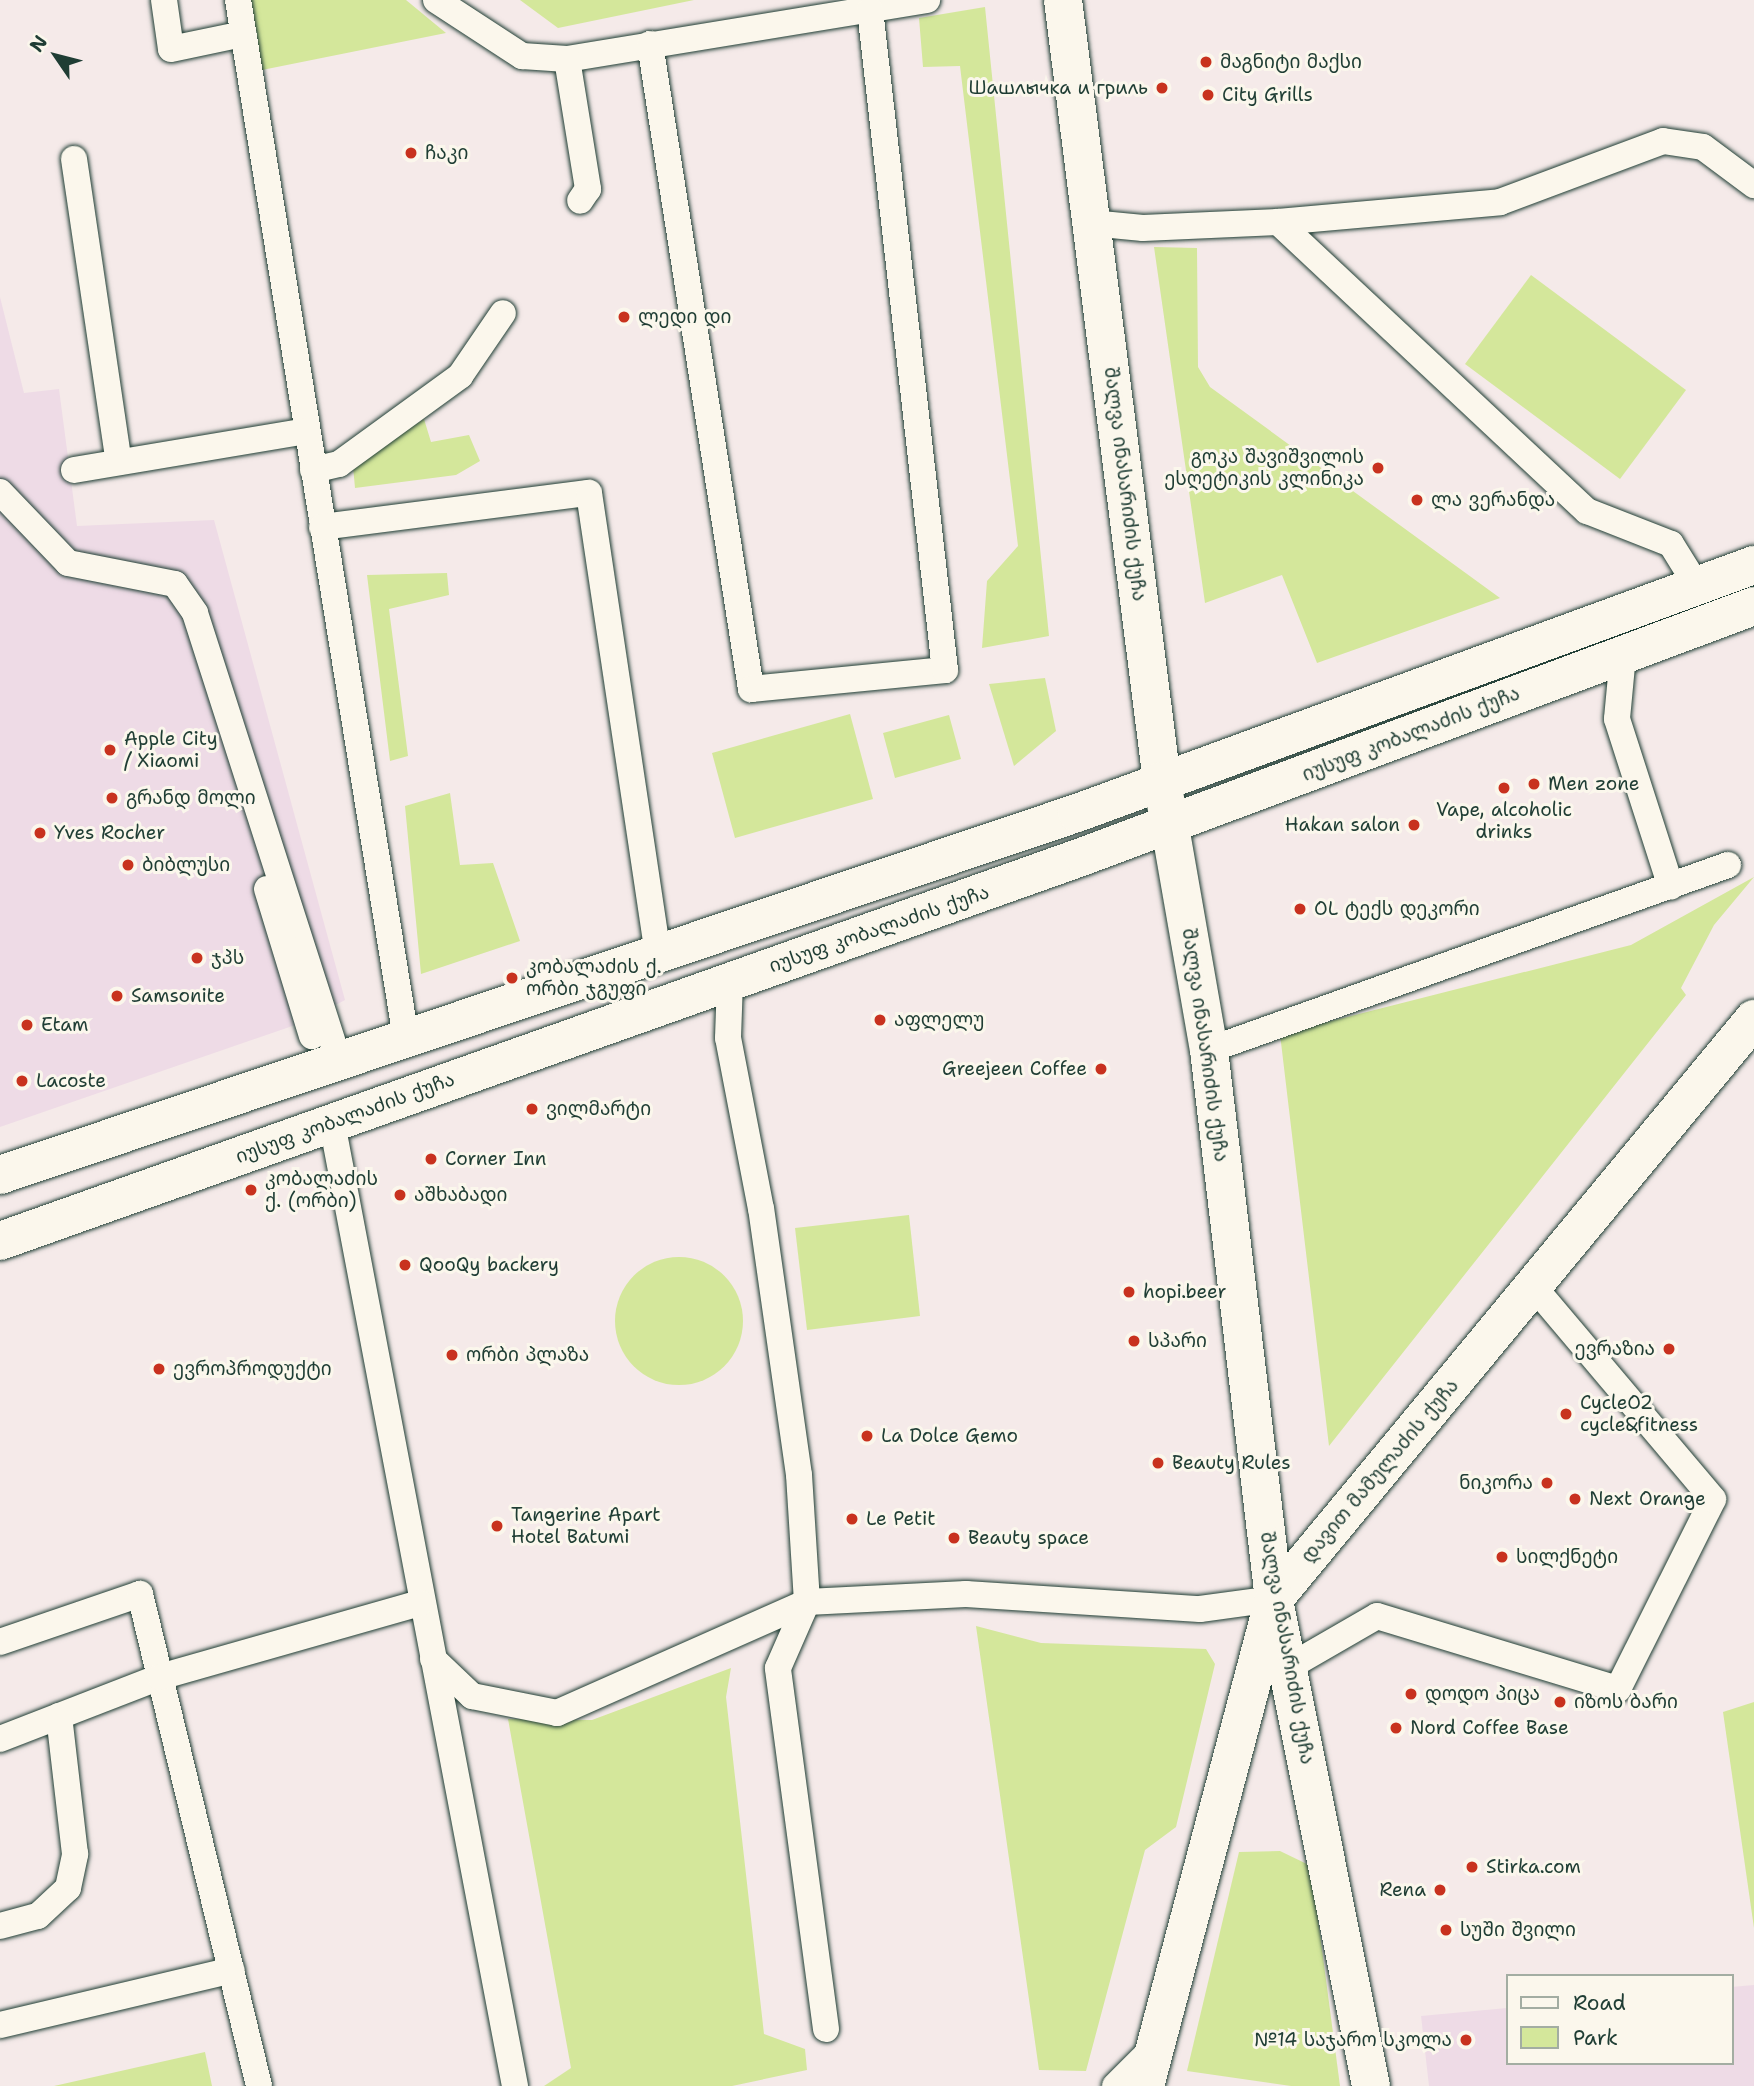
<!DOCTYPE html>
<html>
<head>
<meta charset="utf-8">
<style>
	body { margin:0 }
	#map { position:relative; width:1754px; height:2086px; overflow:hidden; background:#f5eae9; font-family:"Shantell Sans","Noto Sans Georgian",sans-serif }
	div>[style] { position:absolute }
	.built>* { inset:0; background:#eedbe6 }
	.green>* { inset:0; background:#d4e79b }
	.round { border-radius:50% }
	.roads { filter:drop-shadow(0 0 2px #1f3d34) drop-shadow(0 0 2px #1f3d34) }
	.service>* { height:26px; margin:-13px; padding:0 13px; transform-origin:13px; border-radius:13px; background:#fbf7ec }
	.minor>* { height:38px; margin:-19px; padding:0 19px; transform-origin:19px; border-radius:19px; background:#fbf7ec }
	.tertiary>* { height:38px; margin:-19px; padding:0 19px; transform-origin:19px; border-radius:19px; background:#fbf7ec }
	.dots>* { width:19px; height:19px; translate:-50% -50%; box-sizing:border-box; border:4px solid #fbf7ec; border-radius:50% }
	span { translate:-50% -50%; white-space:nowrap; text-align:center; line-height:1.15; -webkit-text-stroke:6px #fbf7ec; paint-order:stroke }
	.poi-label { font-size:19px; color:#1f3d34 }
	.left { translate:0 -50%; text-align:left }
	.right { translate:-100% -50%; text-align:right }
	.street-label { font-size:19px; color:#1f3d34 }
	.legend { position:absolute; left:1506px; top:1974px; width:228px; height:91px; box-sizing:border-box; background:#fbf7ec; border:2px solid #a3ada2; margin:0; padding:9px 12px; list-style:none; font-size:21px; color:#1f3d34 }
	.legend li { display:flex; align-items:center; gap:14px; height:35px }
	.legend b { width:35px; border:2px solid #a3ada2 }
	.north { position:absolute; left:21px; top:21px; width:70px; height:70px; -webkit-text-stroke:5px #fbf7ec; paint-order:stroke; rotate:305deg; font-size:19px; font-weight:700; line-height:28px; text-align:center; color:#1f3d34 }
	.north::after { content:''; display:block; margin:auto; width:24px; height:32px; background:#1f3d34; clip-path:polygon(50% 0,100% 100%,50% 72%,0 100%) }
</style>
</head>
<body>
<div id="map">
	<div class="built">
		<div style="clip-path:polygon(0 297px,24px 393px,59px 389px,77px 526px,214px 520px,345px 1000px,304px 1022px,0 1127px)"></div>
		<div style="clip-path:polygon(1754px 1985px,1754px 2086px,1429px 2086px,1421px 2016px,1507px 2008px,1507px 2063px,1731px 2063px,1731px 1987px)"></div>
	</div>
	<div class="green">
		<div style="clip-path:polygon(250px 0,406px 0,446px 33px,262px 70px)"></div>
		<div style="clip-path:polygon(520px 0,694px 0,558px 28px)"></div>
		<div style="clip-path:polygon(985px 7px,1049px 636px,982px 648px,987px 581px,1018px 546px,960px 66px,923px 67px,919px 18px)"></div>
		<div style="clip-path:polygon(1154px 247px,1197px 248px,1198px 367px,1210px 387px,1500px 598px,1317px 663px,1282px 575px,1205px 603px)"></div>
		<div style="clip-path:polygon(1531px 275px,1686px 390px,1620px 479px,1465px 364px)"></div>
		<div style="clip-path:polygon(424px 419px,431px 442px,469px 435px,480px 461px,456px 475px,355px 488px,353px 466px)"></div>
		<div style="clip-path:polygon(447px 573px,449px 595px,389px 609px,408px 756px,390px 761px,367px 575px)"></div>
		<div style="clip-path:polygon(1045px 678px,1056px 731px,1014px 766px,989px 684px)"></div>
		<div style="clip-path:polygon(850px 714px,873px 799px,735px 838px,712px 753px)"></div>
		<div style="clip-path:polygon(949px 715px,961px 759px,895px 778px,883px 733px)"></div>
		<div style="clip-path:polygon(450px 793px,460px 865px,493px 863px,520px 941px,421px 974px,405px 806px)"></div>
		<div style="clip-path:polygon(1754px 877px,1714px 925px,1681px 988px,1686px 995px,1329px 1446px,1280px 1034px,1631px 945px)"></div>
		<div style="clip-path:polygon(909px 1215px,920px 1316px,807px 1330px,795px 1228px)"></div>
		<div class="round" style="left:615px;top:1257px;width:128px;height:128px"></div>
		<div style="clip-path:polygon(976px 1626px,1041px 1643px,1206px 1649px,1215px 1664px,1176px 1827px,1145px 1850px,1086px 2071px,1039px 2070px)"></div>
		<div style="clip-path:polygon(731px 1668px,726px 1697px,764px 2034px,805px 2049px,807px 2070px,732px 2086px,544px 2086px,571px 2068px,508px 1719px,592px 1720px)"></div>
		<div style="clip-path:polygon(1754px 1702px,1754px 1928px,1723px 1712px)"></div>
		<div style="clip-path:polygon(1280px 1851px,1311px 1866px,1340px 2086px,1291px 2086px,1187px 2071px,1239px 1852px)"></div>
		<div style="clip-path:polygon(205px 2052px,212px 2086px,54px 2086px)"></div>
	</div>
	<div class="roads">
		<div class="service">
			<div style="left:164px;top:0;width:49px;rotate:81.9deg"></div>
			<div style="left:171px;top:49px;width:74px;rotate:-11.8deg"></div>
			<div style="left:238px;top:0;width:1052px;rotate:80.81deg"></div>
			<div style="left:436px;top:0;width:103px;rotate:33.1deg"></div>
			<div style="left:522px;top:56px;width:45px;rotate:3.8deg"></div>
			<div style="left:567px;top:59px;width:365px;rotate:-9.3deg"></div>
			<div style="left:650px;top:44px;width:653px;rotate:81.1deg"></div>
			<div style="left:751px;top:689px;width:195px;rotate:-5.6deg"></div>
			<div style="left:945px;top:670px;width:664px;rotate:-96.48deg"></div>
			<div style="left:567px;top:59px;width:132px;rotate:80.8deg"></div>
			<div style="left:588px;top:189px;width:14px;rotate:124deg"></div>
			<div style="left:74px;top:159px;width:306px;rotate:81.6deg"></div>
			<div style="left:1278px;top:222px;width:423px;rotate:43.1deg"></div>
			<div style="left:1587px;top:511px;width:90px;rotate:21.4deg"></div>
			<div style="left:1671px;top:544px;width:49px;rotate:58.2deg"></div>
			<div style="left:1091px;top:223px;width:52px;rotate:5.5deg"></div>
			<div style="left:1143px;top:228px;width:135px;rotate:-2.5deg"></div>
			<div style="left:1278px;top:222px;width:223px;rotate:-5.1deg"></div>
			<div style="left:1500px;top:202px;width:174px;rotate:-20.5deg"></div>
			<div style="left:1663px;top:141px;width:40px;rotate:8.5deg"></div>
			<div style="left:1703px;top:147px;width:64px;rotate:36.7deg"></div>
			<div style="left:74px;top:470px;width:236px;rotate:-9.5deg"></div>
			<div style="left:313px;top:470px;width:27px;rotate:-13deg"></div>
			<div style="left:339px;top:464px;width:150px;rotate:-36deg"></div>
			<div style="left:460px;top:376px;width:76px;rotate:-55.7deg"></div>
			<div style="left:0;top:492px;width:98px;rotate:46.2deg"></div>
			<div style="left:68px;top:563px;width:109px;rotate:11.1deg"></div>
			<div style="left:175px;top:584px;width:35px;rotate:55deg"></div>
			<div style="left:195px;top:613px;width:471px;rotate:72.2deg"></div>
			<div style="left:322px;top:527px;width:269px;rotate:-7.3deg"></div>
			<div style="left:589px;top:493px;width:466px;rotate:81.5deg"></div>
			<div style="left:1623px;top:655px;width:64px;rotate:95.4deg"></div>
			<div style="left:1617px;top:719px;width:176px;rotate:72.2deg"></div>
			<div style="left:267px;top:889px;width:154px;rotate:73deg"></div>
			<div style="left:1209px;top:1050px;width:551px;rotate:-19.62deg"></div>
			<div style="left:332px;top:1123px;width:980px;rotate:79.24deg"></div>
			<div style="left:0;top:1642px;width:148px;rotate:-18.9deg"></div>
			<div style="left:140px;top:1594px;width:506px;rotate:76.4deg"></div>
			<div style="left:433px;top:1659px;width:54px;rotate:43.5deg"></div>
			<div style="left:472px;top:1696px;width:87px;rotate:11.3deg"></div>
			<div style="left:557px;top:1713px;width:274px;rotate:-23.9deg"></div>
			<div style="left:807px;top:1602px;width:127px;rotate:-93.6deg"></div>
			<div style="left:799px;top:1475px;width:269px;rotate:-98.1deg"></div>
			<div style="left:761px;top:1209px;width:174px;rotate:-100.9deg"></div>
			<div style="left:728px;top:1038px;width:57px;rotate:-88deg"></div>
			<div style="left:1287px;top:1668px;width:104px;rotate:-30deg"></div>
			<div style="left:1377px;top:1616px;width:252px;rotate:16.9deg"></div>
			<div style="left:1618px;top:1689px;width:212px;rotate:-63.4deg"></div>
			<div style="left:1713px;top:1499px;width:279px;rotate:-130.2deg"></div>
			<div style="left:0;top:1739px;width:172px;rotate:-21.2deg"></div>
			<div style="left:160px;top:1677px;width:270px;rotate:-15.9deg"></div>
			<div style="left:0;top:1926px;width:39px;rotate:-15deg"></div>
			<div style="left:38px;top:1916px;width:41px;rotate:-43deg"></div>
			<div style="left:68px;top:1888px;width:35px;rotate:-78deg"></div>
			<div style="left:75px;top:1854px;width:139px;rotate:-96.6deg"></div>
			<div style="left:0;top:2025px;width:238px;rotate:-13.3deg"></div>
			<div style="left:826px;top:2029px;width:364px;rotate:-97.6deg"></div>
			<div style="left:778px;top:1668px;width:72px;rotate:-66.3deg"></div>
			<div style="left:807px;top:1602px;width:159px;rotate:-2.9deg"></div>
			<div style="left:966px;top:1594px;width:234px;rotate:3.7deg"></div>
			<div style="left:1200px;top:1609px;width:75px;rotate:-7.7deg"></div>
			<div style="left:1115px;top:2086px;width:54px;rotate:-45deg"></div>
		</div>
		<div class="minor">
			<div style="left:1371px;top:2086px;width:497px;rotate:-101.3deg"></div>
			<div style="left:1274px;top:1599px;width:753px;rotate:-50.39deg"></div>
		</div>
		<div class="tertiary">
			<div style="left:1063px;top:0;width:787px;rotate:82.78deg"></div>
			<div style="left:1162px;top:781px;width:273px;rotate:80.1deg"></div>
			<div style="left:1209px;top:1050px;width:553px;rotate:83.25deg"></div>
			<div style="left:1274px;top:1599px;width:504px;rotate:104.84deg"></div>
			<div style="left:0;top:1175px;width:1136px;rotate:-18.58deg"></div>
			<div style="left:1077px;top:813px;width:721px;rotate:-20.12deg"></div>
			<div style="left:0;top:1241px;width:1150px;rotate:-19.55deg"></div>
			<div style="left:1084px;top:856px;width:715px;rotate:-20.46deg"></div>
		</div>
	</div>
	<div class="dots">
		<div style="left:1206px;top:62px;background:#c8321e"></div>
		<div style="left:1162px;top:88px;background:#c8321e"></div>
		<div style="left:1208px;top:95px;background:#c8321e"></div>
		<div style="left:411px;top:153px;background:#c8321e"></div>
		<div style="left:624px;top:317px;background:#c8321e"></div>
		<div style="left:1378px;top:468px;background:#c8321e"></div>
		<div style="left:1417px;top:500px;background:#c8321e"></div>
		<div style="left:110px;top:750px;background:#c8321e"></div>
		<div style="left:1534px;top:784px;background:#c8321e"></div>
		<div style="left:1504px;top:788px;background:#c8321e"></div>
		<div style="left:112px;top:798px;background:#c8321e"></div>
		<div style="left:1414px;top:825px;background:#c8321e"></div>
		<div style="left:40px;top:833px;background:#c8321e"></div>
		<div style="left:128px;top:865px;background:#c8321e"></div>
		<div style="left:1300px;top:909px;background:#c8321e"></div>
		<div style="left:197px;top:958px;background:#c8321e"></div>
		<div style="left:512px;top:978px;background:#c8321e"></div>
		<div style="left:117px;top:996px;background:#c8321e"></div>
		<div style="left:880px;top:1020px;background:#c8321e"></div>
		<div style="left:27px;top:1025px;background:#c8321e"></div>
		<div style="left:1101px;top:1069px;background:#c8321e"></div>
		<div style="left:22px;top:1081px;background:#c8321e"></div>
		<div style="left:532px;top:1109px;background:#c8321e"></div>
		<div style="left:431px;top:1159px;background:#c8321e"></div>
		<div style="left:251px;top:1190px;background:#c8321e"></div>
		<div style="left:400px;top:1195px;background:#c8321e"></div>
		<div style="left:405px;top:1265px;background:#c8321e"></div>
		<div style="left:1129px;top:1292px;background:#c8321e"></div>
		<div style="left:1134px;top:1341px;background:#c8321e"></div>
		<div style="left:1669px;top:1349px;background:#c8321e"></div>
		<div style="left:452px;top:1355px;background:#c8321e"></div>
		<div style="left:159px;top:1369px;background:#c8321e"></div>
		<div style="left:1566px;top:1414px;background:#c8321e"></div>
		<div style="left:867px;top:1436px;background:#c8321e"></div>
		<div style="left:1158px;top:1463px;background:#c8321e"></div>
		<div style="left:1547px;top:1483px;background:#c8321e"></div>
		<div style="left:1575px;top:1499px;background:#c8321e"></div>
		<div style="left:852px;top:1519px;background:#c8321e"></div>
		<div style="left:497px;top:1526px;background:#c8321e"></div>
		<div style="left:954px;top:1538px;background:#c8321e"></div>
		<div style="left:1502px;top:1557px;background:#c8321e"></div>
		<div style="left:1411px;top:1694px;background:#c8321e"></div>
		<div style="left:1560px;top:1702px;background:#c8321e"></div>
		<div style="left:1396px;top:1728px;background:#c8321e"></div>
		<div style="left:1472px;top:1867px;background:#c8321e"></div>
		<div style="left:1440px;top:1890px;background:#c8321e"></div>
		<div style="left:1446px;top:1930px;background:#c8321e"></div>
		<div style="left:1466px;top:2040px;background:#c8321e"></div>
	</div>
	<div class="poi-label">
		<span class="left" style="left:1220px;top:62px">მაგნიტი მაქსი</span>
		<span class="right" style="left:1148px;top:88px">Шашлычка и гриль</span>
		<span class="left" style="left:1222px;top:95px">City Grills</span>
		<span class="left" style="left:425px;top:153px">ჩაკი</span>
		<span class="left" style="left:638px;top:317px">ლედი დი</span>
		<span class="right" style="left:1364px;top:468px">გოკა შავიშვილის<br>ესღეტიკის კლინიკა</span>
		<span class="left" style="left:1431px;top:500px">ლა ვერანდა</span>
		<span class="left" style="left:124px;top:750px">Apple City<br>/ Xiaomi</span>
		<span class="left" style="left:1548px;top:784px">Men zone</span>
		<span class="left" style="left:126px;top:798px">გრანდ მოლი</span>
		<span style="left:1504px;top:821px">Vape, alcoholic<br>drinks</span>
		<span class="right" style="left:1400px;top:825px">Hakan salon</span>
		<span class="left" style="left:54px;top:833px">Yves Rocher</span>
		<span class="left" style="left:142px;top:865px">ბიბლუსი</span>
		<span class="left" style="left:1314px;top:909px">OL ტექს დეკორი</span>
		<span class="left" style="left:211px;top:958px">ჯპს</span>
		<span class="left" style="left:526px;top:978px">კობალაძის ქ.<br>ორბი ჯგუფი</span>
		<span class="left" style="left:131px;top:996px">Samsonite</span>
		<span class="left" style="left:894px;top:1020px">აფლელუ</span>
		<span class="left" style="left:41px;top:1025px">Etam</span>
		<span class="right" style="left:1087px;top:1069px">Greejeen Coffee</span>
		<span class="left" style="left:36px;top:1081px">Lacoste</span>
		<span class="left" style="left:546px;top:1109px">ვილმარტი</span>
		<span class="left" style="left:445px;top:1159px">Corner Inn</span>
		<span class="left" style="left:265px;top:1190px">კობალაძის<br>ქ. (ორბი)</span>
		<span class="left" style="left:414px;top:1195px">აშხაბადი</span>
		<span class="left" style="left:419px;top:1265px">QooQy backery</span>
		<span class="left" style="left:1143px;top:1292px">hopi.beer</span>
		<span class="left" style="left:1148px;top:1341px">სპარი</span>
		<span class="right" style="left:1655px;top:1349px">ევრაზია</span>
		<span class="left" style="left:466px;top:1355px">ორბი პლაზა</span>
		<span class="left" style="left:173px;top:1369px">ევროპროდუქტი</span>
		<span class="left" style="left:1580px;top:1414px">CycleO2<br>cycle&amp;fitness</span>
		<span class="left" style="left:881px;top:1436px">La Dolce Gemo</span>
		<span class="left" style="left:1172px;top:1463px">Beauty Rules</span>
		<span class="right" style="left:1533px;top:1483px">ნიკორა</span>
		<span class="left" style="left:1589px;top:1499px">Next Orange</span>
		<span class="left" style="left:511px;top:1526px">Tangerine Apart<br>Hotel Batumi</span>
		<span class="left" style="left:866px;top:1519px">Le Petit</span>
		<span class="left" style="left:968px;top:1538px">Beauty space</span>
		<span class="left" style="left:1516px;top:1557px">სილქნეტი</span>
		<span class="left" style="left:1425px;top:1694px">დოდო პიცა</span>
		<span class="left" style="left:1574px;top:1702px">იზოს ბარი</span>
		<span class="left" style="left:1410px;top:1728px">Nord Coffee Base</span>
		<span class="left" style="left:1486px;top:1867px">Stirka.com</span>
		<span class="right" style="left:1426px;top:1890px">Rena</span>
		<span class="left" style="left:1460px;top:1930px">სუში შვილი</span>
		<span class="right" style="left:1452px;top:2040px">№14 საჯარო სკოლა</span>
	</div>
	<div class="street-label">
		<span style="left:1125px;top:484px;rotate:83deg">შალვა ინასარიძის ქუჩა</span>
		<span style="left:1411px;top:734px;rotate:-21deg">იუსუფ კობალაძის ქუჩა</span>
		<span style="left:879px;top:929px;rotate:-19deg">იუსუფ კობალაძის ქუჩა</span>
		<span style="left:1205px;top:1045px;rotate:82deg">შალვა ინასარიძის ქუჩა</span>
		<span style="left:345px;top:1118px;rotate:-20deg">იუსუფ კობალაძის ქუჩა</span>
		<span style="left:1380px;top:1471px;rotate:-50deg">დავით მამულაძის ქუჩა</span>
		<span style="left:1287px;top:1648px;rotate:80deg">შალვა ინასარიძის ქუჩა</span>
	</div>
	<ul class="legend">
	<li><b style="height:9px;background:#fbf7ec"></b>Road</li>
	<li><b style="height:19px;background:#d4e79b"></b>Park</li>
	</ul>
	<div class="north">N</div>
</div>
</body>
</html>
